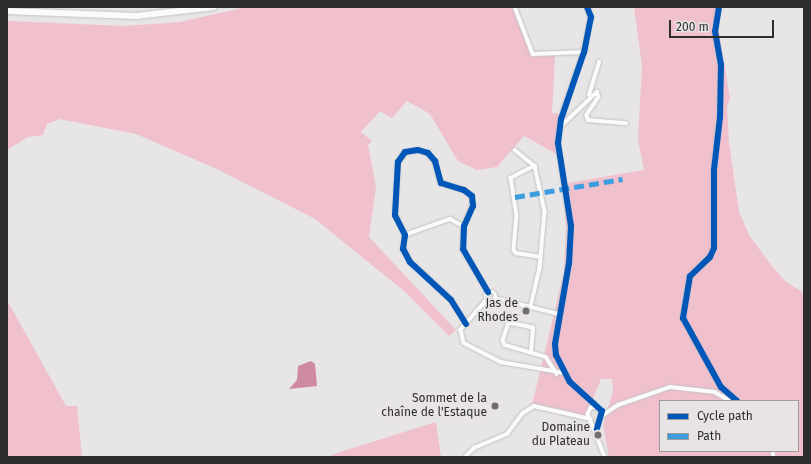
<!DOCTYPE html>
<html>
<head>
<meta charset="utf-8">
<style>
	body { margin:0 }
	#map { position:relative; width:811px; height:464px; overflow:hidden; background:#e7e5e6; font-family:"Fira Sans",sans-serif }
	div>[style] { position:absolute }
	.green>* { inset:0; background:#f0c0cd }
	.water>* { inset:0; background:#ce8ba0 }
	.roads { filter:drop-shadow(0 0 1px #c4c2c3) drop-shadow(0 0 1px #c4c2c3) }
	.minor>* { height:3.5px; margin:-1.75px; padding:0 1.75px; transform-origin:1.75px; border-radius:1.75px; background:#fbfbfb }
	.minor>.ring { margin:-1.75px; padding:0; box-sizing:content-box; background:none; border:3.5px solid #fbfbfb; border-radius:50% }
	.motorway>* { height:6px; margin:-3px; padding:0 3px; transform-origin:3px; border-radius:3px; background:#fbfbfb }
	.quiet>* { height:5px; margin-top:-2.5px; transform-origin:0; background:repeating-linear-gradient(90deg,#3d9de1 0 10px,transparent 0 15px) }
	.cycleway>* { height:6px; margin:-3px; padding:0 3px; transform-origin:3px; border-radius:3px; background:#0057b8 }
	.dots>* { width:11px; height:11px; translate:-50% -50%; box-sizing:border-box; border:2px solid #e8e4e5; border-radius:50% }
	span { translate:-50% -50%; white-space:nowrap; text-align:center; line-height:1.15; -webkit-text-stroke:4px #e8e4e5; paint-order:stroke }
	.poi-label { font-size:12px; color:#2e2d2d }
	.right { translate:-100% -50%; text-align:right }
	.frame { position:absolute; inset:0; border:8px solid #2e2d2d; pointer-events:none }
	.legend { position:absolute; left:659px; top:400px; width:140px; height:52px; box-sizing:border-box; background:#e8e4e5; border:1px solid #9e9b9b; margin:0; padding:5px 7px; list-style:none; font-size:12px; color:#2e2d2d }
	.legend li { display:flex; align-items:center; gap:8px; height:20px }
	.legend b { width:20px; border:1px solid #9e9b9b }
	.scale { position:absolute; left:669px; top:20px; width:105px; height:18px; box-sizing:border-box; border:2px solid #2e2d2d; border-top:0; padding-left:5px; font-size:12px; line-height:14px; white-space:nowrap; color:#2e2d2d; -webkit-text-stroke:3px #e8e4e5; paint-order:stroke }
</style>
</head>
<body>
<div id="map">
	<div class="green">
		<div style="clip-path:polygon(247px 7px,514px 7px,531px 57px,555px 55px,552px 113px,564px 115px,560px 130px,562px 157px,524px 136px,497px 167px,477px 170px,458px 161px,430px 114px,407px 101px,392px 118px,380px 111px,361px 132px,372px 141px,368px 145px,376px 187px,369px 237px,456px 330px,449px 336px,404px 291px,315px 219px,219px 170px,136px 134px,59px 119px,47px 124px,43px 135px,28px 137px,7px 150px,7px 21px,124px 26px,180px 22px)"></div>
		<div style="clip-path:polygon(evenodd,634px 7px,721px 7px,718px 26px,730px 98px,727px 107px,729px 142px,739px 212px,749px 235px,771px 265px,786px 282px,804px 293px,804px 457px,609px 457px,603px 425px,613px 391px,612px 379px,601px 379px,585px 417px,532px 405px,564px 272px,566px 230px,563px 184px,644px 170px,638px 140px,642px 66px,634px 7px,660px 401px,798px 401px,798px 451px,660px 451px,660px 401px)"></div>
		<div style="clip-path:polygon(7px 300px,66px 406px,77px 406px,82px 457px,7px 457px)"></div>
		<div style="clip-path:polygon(436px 422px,441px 457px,328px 457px,340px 452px)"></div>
	</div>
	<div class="water">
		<div style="clip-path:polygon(311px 361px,315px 364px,317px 386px,289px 389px,297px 380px,298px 366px)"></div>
	</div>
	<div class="roads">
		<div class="minor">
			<div style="left:515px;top:7px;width:50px;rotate:69deg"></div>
			<div style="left:533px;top:54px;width:51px;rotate:-2.2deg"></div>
			<div style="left:587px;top:7px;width:11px;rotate:68deg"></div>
			<div style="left:591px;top:17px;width:36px;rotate:101deg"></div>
			<div style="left:584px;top:52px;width:71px;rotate:108.9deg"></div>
			<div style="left:561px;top:119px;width:24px;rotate:97deg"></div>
			<div style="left:558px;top:143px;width:84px;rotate:81.1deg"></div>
			<div style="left:571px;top:226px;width:37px;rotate:93deg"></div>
			<div style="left:569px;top:263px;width:82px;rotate:99.8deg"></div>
			<div style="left:555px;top:344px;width:11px;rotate:85deg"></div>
			<div style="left:556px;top:355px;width:30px;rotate:63deg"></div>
			<div style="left:570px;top:382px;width:43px;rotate:42.2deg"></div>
			<div style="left:602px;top:411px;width:19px;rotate:106deg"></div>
			<div style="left:719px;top:7px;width:24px;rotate:99deg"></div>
			<div style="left:715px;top:31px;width:35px;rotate:80deg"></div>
			<div style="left:721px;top:65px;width:52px;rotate:91.1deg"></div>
			<div style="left:720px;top:117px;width:53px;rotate:96.5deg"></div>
			<div style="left:714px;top:170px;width:78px;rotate:90deg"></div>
			<div style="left:714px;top:248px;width:10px;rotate:114deg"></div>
			<div style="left:710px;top:257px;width:28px;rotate:136deg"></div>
			<div style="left:690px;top:276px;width:43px;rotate:99.5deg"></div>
			<div style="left:683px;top:318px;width:79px;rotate:61.2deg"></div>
			<div style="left:721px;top:387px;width:21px;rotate:41deg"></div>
			<div style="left:589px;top:95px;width:34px;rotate:-73deg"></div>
			<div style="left:560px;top:127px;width:51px;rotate:-43.4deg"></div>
			<div style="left:597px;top:92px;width:5px;rotate:68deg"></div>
			<div style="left:599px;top:97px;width:22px;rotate:124deg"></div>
			<div style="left:587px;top:115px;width:5px;rotate:79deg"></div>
			<div style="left:588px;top:120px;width:38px;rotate:5deg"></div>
			<div style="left:515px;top:150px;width:26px;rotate:39deg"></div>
			<div style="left:535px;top:166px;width:47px;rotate:77.7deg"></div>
			<div style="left:545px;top:212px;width:56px;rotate:95.1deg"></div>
			<div style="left:540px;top:268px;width:40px;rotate:103deg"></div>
			<div style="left:535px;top:166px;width:27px;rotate:153deg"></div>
			<div style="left:511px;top:178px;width:36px;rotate:81deg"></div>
			<div style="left:517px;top:214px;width:36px;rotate:95deg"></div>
			<div style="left:514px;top:250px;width:4px;rotate:56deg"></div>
			<div style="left:516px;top:253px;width:25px;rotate:9deg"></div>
			<div style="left:405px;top:235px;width:48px;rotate:-19.6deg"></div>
			<div style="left:450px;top:219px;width:16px;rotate:27deg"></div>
			<div class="ring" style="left:486px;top:292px;width:6.5px;height:6.5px"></div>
			<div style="left:495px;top:298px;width:66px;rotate:14deg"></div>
			<div style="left:487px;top:300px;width:40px;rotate:131deg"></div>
			<div style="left:461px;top:330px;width:13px;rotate:77deg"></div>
			<div style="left:464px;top:343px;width:42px;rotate:27.2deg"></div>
			<div style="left:501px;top:362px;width:65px;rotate:9.8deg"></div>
			<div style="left:466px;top:324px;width:28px;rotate:-122deg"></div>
			<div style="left:451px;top:300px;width:56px;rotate:-137.2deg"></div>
			<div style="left:410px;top:262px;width:15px;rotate:-118deg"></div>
			<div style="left:403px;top:249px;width:14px;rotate:-82deg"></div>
			<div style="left:405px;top:235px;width:22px;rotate:-117deg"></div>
			<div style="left:395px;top:215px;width:53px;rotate:-86.8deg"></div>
			<div style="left:398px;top:162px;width:12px;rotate:-55deg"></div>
			<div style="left:405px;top:152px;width:13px;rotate:-9deg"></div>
			<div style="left:418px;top:150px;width:10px;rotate:17deg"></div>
			<div style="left:428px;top:153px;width:11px;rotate:49deg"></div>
			<div style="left:435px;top:161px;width:23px;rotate:75deg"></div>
			<div style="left:441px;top:183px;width:24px;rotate:17deg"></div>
			<div style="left:464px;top:190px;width:10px;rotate:37deg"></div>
			<div style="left:472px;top:196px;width:10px;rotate:84deg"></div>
			<div style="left:473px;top:206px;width:22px;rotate:114deg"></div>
			<div style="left:464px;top:226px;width:23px;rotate:92deg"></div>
			<div style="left:463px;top:249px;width:50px;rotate:59.8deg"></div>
			<div style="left:531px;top:352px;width:24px;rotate:-85deg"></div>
			<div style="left:533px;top:328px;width:25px;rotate:-168deg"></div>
			<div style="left:509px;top:323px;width:18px;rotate:109deg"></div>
			<div style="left:503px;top:340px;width:5px;rotate:68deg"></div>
			<div style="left:505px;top:345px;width:43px;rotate:16.3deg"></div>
			<div style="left:546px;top:357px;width:20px;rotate:57deg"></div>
			<div style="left:597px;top:407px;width:6px;rotate:171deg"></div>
			<div style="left:591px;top:408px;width:7px;rotate:117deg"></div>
			<div style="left:588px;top:414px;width:46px;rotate:68.4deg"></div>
			<div style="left:602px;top:416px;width:19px;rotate:-35deg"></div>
			<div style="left:618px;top:405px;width:55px;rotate:-19.1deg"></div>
			<div style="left:670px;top:387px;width:45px;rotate:6.3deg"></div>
			<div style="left:715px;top:392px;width:17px;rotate:31deg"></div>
			<div style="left:773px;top:451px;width:6px;rotate:81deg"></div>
			<div style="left:465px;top:457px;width:13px;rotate:-45deg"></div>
			<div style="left:474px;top:448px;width:36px;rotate:-23deg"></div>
			<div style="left:507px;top:434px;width:26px;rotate:-53deg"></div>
			<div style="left:523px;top:413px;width:13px;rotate:-32deg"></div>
			<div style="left:534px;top:406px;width:58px;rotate:12.8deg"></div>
		</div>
		<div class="motorway">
			<div style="left:7px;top:11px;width:129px;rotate:2.2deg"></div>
			<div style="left:136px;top:16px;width:78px;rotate:-6.7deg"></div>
		</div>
	</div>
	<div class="quiet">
		<div style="left:515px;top:197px;width:109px;rotate:-9.5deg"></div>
	</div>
	<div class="cycleway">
		<div style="left:587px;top:7px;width:11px;rotate:68deg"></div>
		<div style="left:591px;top:17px;width:36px;rotate:101deg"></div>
		<div style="left:584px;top:52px;width:71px;rotate:108.9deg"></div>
		<div style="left:561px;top:119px;width:24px;rotate:97deg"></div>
		<div style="left:558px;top:143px;width:84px;rotate:81.1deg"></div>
		<div style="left:571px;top:226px;width:37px;rotate:93deg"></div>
		<div style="left:569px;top:263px;width:82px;rotate:99.8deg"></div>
		<div style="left:555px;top:344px;width:11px;rotate:85deg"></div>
		<div style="left:556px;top:355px;width:30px;rotate:63deg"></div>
		<div style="left:570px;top:382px;width:43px;rotate:42.2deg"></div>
		<div style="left:602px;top:411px;width:19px;rotate:106deg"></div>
		<div style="left:719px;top:7px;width:24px;rotate:99deg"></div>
		<div style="left:715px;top:31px;width:35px;rotate:80deg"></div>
		<div style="left:721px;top:65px;width:52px;rotate:91.1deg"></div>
		<div style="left:720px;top:117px;width:53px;rotate:96.5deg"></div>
		<div style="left:714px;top:170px;width:78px;rotate:90deg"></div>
		<div style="left:714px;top:248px;width:10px;rotate:114deg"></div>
		<div style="left:710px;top:257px;width:28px;rotate:136deg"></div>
		<div style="left:690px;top:276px;width:43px;rotate:99.5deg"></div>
		<div style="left:683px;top:318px;width:79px;rotate:61.2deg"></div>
		<div style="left:721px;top:387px;width:21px;rotate:41deg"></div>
		<div style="left:466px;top:324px;width:28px;rotate:-122deg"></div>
		<div style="left:451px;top:300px;width:56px;rotate:-137.2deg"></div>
		<div style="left:410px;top:262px;width:15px;rotate:-118deg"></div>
		<div style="left:403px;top:249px;width:14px;rotate:-82deg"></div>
		<div style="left:405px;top:235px;width:22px;rotate:-117deg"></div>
		<div style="left:395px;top:215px;width:53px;rotate:-86.8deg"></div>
		<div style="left:398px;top:162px;width:12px;rotate:-55deg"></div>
		<div style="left:405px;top:152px;width:13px;rotate:-9deg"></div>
		<div style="left:418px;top:150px;width:10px;rotate:17deg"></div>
		<div style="left:428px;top:153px;width:11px;rotate:49deg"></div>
		<div style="left:435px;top:161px;width:23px;rotate:75deg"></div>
		<div style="left:441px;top:183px;width:24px;rotate:17deg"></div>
		<div style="left:464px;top:190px;width:10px;rotate:37deg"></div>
		<div style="left:472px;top:196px;width:10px;rotate:84deg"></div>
		<div style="left:473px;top:206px;width:22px;rotate:114deg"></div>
		<div style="left:464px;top:226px;width:23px;rotate:92deg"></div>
		<div style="left:463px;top:249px;width:50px;rotate:59.8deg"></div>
	</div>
	<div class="dots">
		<div style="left:526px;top:311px;background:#6f6d6e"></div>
		<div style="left:495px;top:406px;background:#6f6d6e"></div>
		<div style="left:598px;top:435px;background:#6f6d6e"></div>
	</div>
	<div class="poi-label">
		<span class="right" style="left:518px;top:311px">Jas de<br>Rhodes</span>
		<span class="right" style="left:487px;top:406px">Sommet de la<br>chaîne de l'Estaque</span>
		<span class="right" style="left:590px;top:435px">Domaine<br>du Plateau</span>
	</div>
	<div class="frame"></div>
	<ul class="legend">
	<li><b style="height:5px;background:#0057b8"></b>Cycle path</li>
	<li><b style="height:5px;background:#3d9de1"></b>Path</li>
	</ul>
	<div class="scale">200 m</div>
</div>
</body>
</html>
